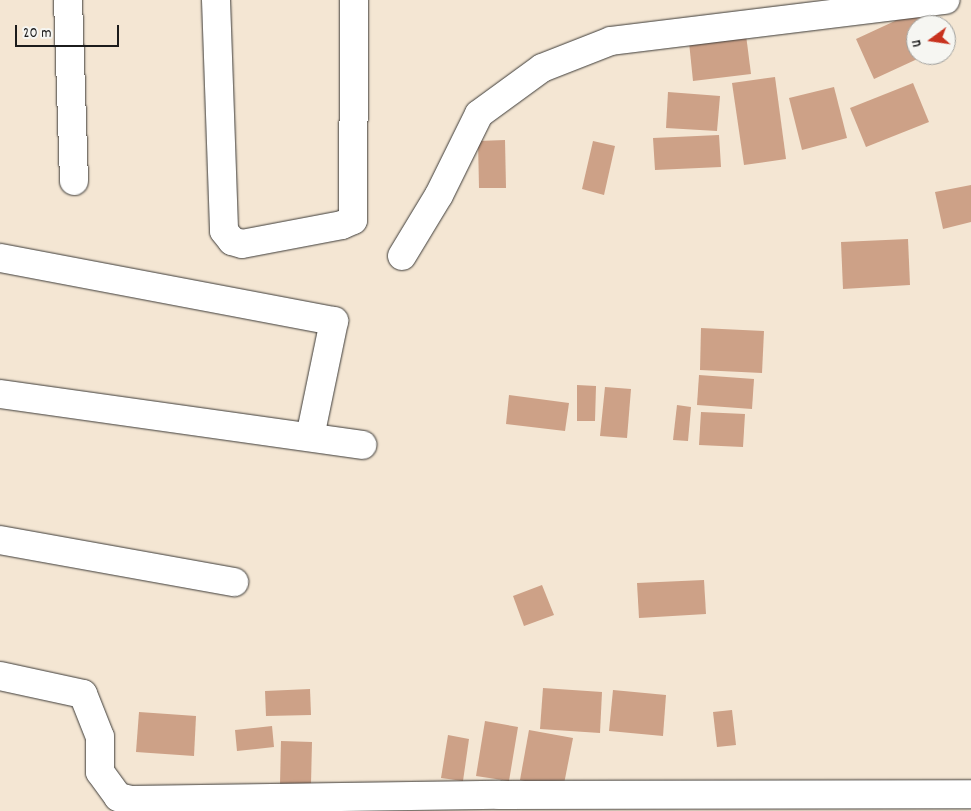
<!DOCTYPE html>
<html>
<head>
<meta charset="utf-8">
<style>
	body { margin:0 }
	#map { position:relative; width:971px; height:811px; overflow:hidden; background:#f4e6d3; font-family:Dekko,sans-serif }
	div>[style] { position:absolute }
	.building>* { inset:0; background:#cda187 }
	.roads { filter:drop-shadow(0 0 1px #3c3a37) drop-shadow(0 0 1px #3c3a37) }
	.street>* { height:28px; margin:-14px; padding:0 14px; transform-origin:14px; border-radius:14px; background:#fff }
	span { translate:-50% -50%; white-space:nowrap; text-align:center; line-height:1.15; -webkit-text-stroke:5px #f6f6f2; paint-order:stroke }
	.north { position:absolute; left:906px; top:15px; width:50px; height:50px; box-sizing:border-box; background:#f6f6f2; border:1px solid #9f9f9c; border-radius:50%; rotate:256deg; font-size:14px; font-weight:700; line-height:20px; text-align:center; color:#1c1c1c }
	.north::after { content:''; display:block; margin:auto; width:18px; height:22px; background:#c8321e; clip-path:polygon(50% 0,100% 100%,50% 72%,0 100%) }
	.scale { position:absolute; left:15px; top:25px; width:104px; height:22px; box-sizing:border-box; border:2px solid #1c1c1c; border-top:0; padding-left:6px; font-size:15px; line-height:18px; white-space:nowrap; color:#1c1c1c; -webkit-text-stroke:4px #f6f6f2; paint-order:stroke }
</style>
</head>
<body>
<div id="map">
	<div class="building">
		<div style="clip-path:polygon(925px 7px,933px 25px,916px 25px,916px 55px,926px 55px,874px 79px,856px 39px)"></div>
		<div style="clip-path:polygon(746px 35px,751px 74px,693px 81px,689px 42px)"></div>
		<div style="clip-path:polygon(775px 77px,786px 159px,744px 165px,732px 83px)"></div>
		<div style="clip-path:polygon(913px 83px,929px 122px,866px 147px,850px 108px)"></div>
		<div style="clip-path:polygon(834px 87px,847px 138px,802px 150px,789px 98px)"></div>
		<div style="clip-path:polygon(668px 92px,720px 96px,717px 131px,666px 128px)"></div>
		<div style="clip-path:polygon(719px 135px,721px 167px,655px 170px,653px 138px)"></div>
		<div style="clip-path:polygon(505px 140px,506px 188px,479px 188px,478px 141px)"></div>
		<div style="clip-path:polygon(593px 141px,615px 146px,604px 195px,582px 189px)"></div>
		<div style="clip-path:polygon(971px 185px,971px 222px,943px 229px,935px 192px)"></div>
		<div style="clip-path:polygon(908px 239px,910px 285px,843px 289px,841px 242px)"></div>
		<div style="clip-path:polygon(701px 328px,764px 331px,762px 373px,700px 370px)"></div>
		<div style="clip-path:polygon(699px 375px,754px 379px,752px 409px,697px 405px)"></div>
		<div style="clip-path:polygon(577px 385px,596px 386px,595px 421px,577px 421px)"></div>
		<div style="clip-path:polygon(605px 387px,631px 389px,627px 438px,600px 436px)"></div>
		<div style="clip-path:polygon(509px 395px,569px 403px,565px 431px,506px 424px)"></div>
		<div style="clip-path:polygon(677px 405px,691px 407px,688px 441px,673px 440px)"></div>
		<div style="clip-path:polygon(701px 412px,745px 414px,743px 447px,699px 445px)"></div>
		<div style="clip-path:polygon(704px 580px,706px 614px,639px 618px,637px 583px)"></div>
		<div style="clip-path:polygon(542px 585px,554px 615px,524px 626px,513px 596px)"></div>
		<div style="clip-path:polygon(543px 688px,602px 692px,600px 733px,540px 729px)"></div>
		<div style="clip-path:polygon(310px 689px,311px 715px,266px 716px,265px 691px)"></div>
		<div style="clip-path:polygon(613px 690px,666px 695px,663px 736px,609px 731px)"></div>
		<div style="clip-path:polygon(732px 710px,736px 745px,717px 747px,713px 712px)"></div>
		<div style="clip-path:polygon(139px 712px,196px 716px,194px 756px,136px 752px)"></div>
		<div style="clip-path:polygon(485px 721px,518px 727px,509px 781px,476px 776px)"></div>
		<div style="clip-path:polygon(272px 726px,274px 747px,237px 751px,235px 730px)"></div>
		<div style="clip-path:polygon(529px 730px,573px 738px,563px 789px,520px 780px)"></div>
		<div style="clip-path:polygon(448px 735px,469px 739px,463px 781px,441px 778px)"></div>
		<div style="clip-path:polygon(281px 741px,312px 742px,311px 784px,280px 784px)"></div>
	</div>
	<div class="roads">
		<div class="street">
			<div style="left:68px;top:0;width:181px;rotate:88.1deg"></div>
			<div style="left:216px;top:0;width:231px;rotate:88deg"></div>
			<div style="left:224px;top:231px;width:13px;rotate:51deg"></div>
			<div style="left:232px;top:241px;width:10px;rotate:17deg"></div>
			<div style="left:242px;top:244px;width:102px;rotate:-10.8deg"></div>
			<div style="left:342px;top:225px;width:12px;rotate:-24deg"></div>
			<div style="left:353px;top:220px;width:220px;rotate:-89.7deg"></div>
			<div style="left:402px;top:256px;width:71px;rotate:-58.8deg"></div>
			<div style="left:439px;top:195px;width:90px;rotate:-63.7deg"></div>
			<div style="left:479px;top:114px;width:78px;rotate:-36.1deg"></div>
			<div style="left:542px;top:68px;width:74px;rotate:-21.4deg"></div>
			<div style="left:611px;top:41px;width:337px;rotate:-7deg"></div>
			<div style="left:0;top:258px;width:340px;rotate:10.7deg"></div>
			<div style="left:334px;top:321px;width:118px;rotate:101.7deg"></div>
			<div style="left:0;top:394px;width:366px;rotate:8deg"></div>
			<div style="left:0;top:540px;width:238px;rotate:10.2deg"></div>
			<div style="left:0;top:676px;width:85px;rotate:12.2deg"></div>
			<div style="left:83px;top:694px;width:46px;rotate:68.4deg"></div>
			<div style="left:100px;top:737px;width:35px;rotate:90deg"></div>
			<div style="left:100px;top:772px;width:31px;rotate:54deg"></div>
			<div style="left:118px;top:797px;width:13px;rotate:13deg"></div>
			<div style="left:131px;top:800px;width:368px;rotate:-0.8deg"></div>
			<div style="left:499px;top:795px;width:472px;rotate:-0.1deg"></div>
		</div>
	</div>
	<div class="north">U</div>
	<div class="scale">20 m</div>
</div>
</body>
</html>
